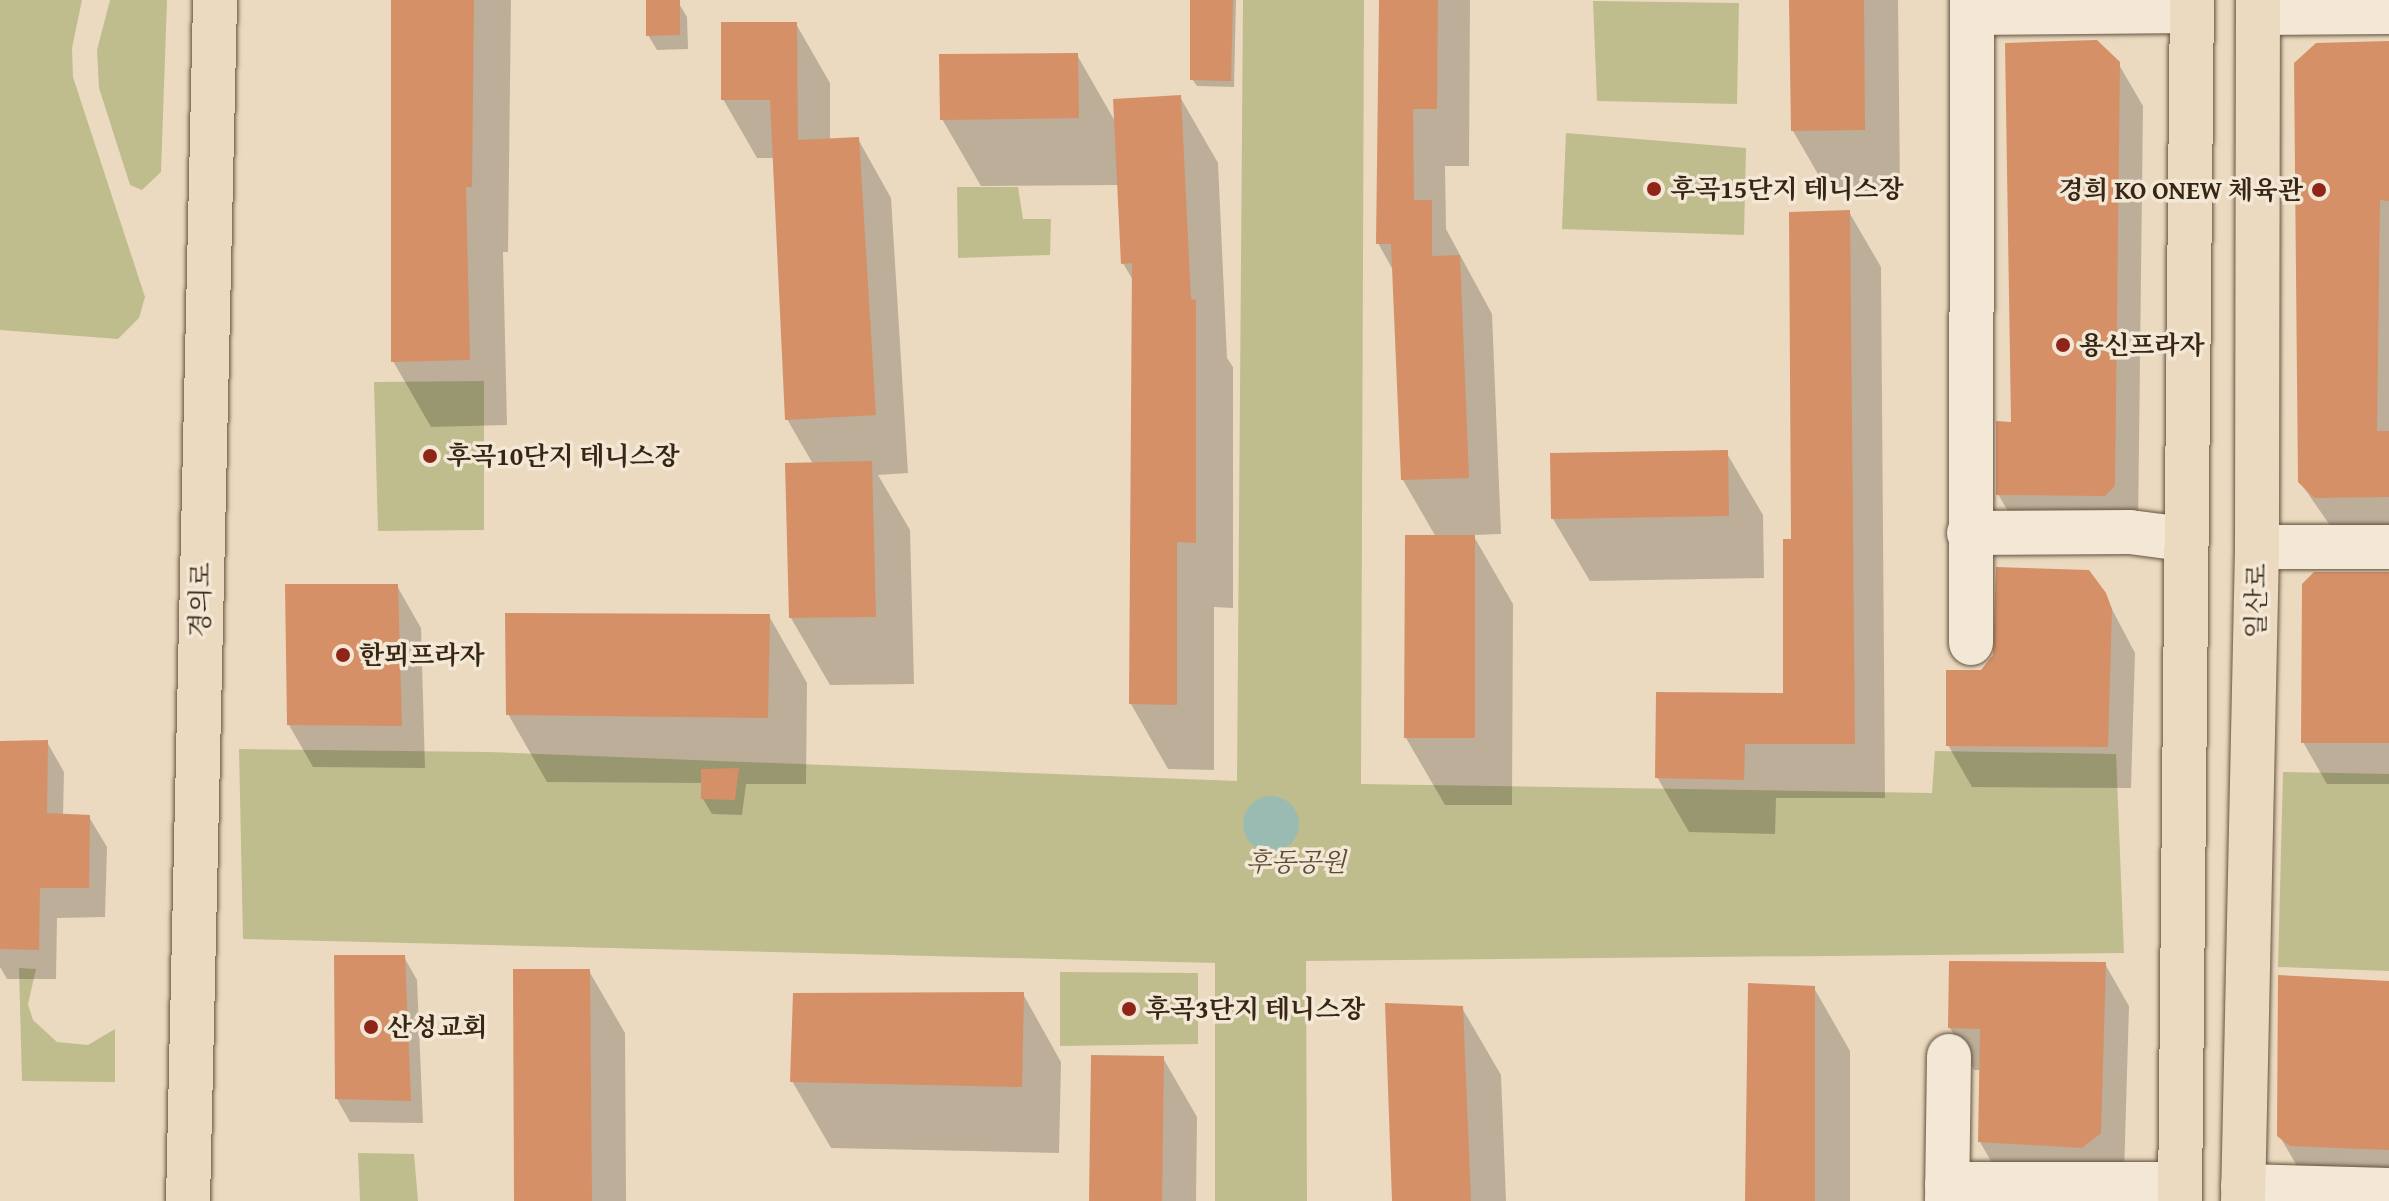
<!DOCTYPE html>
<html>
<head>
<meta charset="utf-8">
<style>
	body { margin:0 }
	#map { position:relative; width:2389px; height:1201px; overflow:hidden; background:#ecdac0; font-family:"Gentium Book Plus","Noto Serif KR",serif }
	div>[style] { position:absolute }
	.green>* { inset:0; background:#bfbd8d }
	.water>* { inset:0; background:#99bbb2 }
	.round { border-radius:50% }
	.shadow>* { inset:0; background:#0003 }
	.building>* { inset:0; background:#d59067 }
	.roads { filter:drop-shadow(0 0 2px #64533f) drop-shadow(0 0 2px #64533f) }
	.minor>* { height:44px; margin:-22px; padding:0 22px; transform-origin:22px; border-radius:22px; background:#f3e7d6 }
	.major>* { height:44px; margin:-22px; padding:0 22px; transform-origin:22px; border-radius:22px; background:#ecdac0 }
	.dots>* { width:22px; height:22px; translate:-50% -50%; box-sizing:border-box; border:4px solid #f3e7d6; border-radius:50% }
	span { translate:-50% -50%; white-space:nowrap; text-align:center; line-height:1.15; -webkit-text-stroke:7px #f3e7d6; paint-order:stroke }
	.poi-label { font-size:26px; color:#372614; font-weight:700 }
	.left { translate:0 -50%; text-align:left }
	.right { translate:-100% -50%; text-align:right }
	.street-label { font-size:26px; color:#372614 }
	.park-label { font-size:26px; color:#594c32; font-style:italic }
</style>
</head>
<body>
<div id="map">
	<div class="green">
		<div style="clip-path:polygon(0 0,82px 0,72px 48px,73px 77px,145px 297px,139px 318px,118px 339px,0 330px)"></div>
		<div style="clip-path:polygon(110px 0,167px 0,161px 172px,142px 190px,130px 185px,99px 88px,97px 50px)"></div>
		<div style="clip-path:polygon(1243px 0,1364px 0,1361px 784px,1932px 793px,1935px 751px,2116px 754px,2124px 953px,1306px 961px,1307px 1201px,1215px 1201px,1215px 963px,243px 939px,239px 749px,488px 752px,1237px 781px)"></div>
		<div style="clip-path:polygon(1593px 1px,1739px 3px,1737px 104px,1597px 101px)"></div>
		<div style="clip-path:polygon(1566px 133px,1746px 148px,1744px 235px,1562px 229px)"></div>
		<div style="clip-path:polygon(957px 187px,1018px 187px,1023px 219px,1051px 219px,1050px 255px,958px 258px)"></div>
		<div style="clip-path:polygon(484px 381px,484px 530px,378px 531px,374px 382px)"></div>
		<div style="clip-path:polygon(2283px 772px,2389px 774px,2389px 971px,2278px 967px)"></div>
		<div style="clip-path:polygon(19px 968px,36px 969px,28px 1004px,33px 1020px,57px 1042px,88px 1045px,115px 1029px,115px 1082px,22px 1081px)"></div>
		<div style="clip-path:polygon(1060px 972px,1198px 973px,1198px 1044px,1060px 1046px)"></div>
		<div style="clip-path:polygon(358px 1153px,414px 1154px,418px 1201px,360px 1201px)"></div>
	</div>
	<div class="water">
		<div class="round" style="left:1243px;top:796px;width:56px;height:56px"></div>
	</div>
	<div class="shadow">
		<div style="clip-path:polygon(391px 0,511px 0,508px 252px,503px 252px,507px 425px,431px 427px,393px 361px)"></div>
		<div style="clip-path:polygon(1192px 0,1236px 0,1234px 87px,1197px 86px,1192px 79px)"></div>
		<div style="clip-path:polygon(1380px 0,1470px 0,1469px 166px,1445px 166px,1446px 229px,1492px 314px,1501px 534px,1473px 535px,1513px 604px,1512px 805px,1445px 805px,1406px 738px,1436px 537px,1403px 480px,1394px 272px,1378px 243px)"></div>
		<div style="clip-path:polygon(1791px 0,1898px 0,1900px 193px,1829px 193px,1793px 131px)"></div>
		<div style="clip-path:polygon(678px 2px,687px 17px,688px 49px,657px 50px,648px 35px)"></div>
		<div style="clip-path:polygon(796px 24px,830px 83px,830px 141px,858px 139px,891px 198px,908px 473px,878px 475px,910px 530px,914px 684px,830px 685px,791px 618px,813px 464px,787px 419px,774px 158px,757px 158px,723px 99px)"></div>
		<div style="clip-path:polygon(2389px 43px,2389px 537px,2338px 537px,2300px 482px)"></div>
		<div style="clip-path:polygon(1077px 55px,1116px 123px,1180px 97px,1218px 163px,1227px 358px,1233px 367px,1233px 608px,1214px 607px,1214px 770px,1168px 769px,1131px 704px,1134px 282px,1123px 263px,1119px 185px,981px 186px,942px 119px)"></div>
		<div style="clip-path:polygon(2118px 63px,2143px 106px,2138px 528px,2022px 536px,1998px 494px,2013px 424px)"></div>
		<div style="clip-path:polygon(1849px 212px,1881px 267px,1885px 798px,1776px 798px,1775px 834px,1689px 832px,1657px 777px,1785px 695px,1793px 541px)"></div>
		<div style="clip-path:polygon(1726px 452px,1763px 515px,1764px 578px,1590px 581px,1553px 519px)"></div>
		<div style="clip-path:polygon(2389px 574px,2389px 784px,2327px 784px,2303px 742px)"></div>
		<div style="clip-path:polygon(397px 586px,421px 628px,425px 768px,313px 767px,289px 725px)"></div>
		<div style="clip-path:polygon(2104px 594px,2135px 653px,2131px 788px,1972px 787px,1948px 745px,1982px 672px)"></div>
		<div style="clip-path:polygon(769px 616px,807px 683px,806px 784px,746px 784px,742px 815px,712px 814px,703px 799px,703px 783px,547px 782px,508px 714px)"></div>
		<div style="clip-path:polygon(47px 742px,64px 772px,63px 816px,89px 817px,107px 847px,105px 917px,57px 918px,56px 979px,7px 979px,0 967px,0 743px)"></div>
		<div style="clip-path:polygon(404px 957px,417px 980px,423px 1123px,350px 1122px,337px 1099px)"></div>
		<div style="clip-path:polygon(2105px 964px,2129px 1006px,2124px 1175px,2004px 1184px,1980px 1142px,1981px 1070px,1974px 1070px,1950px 1028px)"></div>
		<div style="clip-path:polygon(589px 971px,625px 1033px,626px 1201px,516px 1201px)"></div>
		<div style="clip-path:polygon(2389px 983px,2389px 1191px,2304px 1178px,2279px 1135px)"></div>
		<div style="clip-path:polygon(1814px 988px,1850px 1051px,1850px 1201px,1747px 1201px)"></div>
		<div style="clip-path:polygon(1023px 994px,1061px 1062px,1059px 1153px,831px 1148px,792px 1081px)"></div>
		<div style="clip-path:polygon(1462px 1008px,1501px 1075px,1506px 1201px,1394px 1201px)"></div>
		<div style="clip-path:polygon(1163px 1058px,1197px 1117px,1196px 1201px,1091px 1201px)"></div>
	</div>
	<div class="building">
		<div style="clip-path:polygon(391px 0,474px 0,472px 187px,466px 187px,470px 360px,391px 362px)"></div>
		<div style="clip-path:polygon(646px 0,680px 0,680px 35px,646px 36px)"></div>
		<div style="clip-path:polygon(1190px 0,1233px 0,1231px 81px,1190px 80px)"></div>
		<div style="clip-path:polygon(1379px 0,1438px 0,1437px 109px,1413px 109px,1414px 200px,1432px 200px,1432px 256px,1460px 255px,1469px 478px,1401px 480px,1391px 244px,1376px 244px)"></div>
		<div style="clip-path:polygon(1789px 0,1864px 0,1865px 130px,1791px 131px)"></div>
		<div style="clip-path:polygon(721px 22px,797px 22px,798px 140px,859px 137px,876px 415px,785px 420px,770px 100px,721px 100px)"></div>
		<div style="clip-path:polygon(2097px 40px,2120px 62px,2115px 486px,2105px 496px,1996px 495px,1996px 421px,2011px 422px,2005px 43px)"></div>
		<div style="clip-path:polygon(2389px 41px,2389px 201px,2380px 200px,2377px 431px,2389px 431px,2389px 497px,2314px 498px,2298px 482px,2294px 63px,2316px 43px)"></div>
		<div style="clip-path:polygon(1078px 53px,1079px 118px,940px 120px,939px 54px)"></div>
		<div style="clip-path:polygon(1181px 95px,1191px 299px,1196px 300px,1196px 543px,1177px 542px,1177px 705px,1129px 704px,1132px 263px,1121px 264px,1113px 99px)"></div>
		<div style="clip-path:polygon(1850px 210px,1855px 744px,1745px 744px,1744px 780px,1655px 778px,1656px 692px,1783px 693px,1783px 539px,1791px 539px,1789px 212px)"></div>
		<div style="clip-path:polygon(1728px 450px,1729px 516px,1551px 519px,1550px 453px)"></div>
		<div style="clip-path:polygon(872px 461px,876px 617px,789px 618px,785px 463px)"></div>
		<div style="clip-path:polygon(1405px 535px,1475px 535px,1475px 738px,1404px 738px)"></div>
		<div style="clip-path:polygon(1996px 567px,2089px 570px,2106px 593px,2112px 609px,2108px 747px,1946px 746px,1946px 670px,1981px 670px,1993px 655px)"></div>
		<div style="clip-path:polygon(2314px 572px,2389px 572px,2389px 743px,2301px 743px,2302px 584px)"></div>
		<div style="clip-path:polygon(285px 584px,398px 584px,402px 726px,287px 725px)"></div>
		<div style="clip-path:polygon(505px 613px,770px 614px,768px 718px,506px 715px)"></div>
		<div style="clip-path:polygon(48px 740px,47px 813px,90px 815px,89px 888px,40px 888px,39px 950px,0 949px,0 741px)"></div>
		<div style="clip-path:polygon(739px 768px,735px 800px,701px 799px,701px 769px)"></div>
		<div style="clip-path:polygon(334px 955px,405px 955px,411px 1101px,335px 1099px)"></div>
		<div style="clip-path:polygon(1949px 961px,2106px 962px,2101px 1133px,2082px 1148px,1978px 1142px,1980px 1029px,1948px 1028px)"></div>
		<div style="clip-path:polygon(513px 969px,590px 969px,592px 1201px,514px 1201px)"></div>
		<div style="clip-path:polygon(2278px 975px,2389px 981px,2389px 1150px,2290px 1146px,2277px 1136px)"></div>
		<div style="clip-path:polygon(1748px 983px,1815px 986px,1815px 1201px,1745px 1201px)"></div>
		<div style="clip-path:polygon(1024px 992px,1022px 1087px,790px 1082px,793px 993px)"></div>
		<div style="clip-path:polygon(1385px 1003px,1463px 1006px,1471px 1201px,1392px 1201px)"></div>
		<div style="clip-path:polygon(1091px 1055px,1164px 1056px,1162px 1201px,1089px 1201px)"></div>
	</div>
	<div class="roads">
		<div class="minor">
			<div style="left:1972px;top:13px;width:220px;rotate:-0.5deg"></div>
			<div style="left:2258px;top:13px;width:131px;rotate:-0.4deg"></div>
			<div style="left:1969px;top:533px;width:161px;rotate:-0.4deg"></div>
			<div style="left:2130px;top:532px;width:53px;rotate:7.5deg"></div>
			<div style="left:2257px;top:547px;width:132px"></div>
			<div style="left:1971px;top:643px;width:643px;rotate:-89.91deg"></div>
			<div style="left:1947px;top:1184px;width:233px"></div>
			<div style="left:2243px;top:1186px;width:146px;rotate:1.6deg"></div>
			<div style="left:1947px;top:1201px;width:145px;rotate:-89.2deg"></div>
		</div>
		<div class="major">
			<div style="left:188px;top:1201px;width:1201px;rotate:-88.71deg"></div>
			<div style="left:2180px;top:1201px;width:1201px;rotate:-89.43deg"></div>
			<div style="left:2243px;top:1201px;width:654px;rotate:-88.77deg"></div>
			<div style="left:2257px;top:547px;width:547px;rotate:-89.9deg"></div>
		</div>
	</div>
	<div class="dots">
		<div style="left:1654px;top:189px;background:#8f2418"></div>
		<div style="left:2319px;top:190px;background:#8f2418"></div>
		<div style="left:2063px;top:345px;background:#8f2418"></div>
		<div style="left:430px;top:456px;background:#8f2418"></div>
		<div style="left:343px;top:655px;background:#8f2418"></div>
		<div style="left:1129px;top:1009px;background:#8f2418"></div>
		<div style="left:371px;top:1027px;background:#8f2418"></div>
	</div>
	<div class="poi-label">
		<span class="left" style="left:1670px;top:189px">후곡15단지 테니스장</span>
		<span class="right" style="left:2303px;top:190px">경희 KO ONEW 체육관</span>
		<span class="left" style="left:2079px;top:345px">용신프라자</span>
		<span class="left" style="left:446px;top:456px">후곡10단지 테니스장</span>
		<span class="left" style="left:359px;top:655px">한뫼프라자</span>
		<span class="left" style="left:1145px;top:1009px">후곡3단지 테니스장</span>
		<span class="left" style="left:387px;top:1027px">산성교회</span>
	</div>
	<div class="street-label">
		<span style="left:200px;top:600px;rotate:-89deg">경의로</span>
		<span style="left:2256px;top:601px;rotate:-89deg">일산로</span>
	</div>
	<div class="park-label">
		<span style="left:1296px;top:862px">후동공원</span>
	</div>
</div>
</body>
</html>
